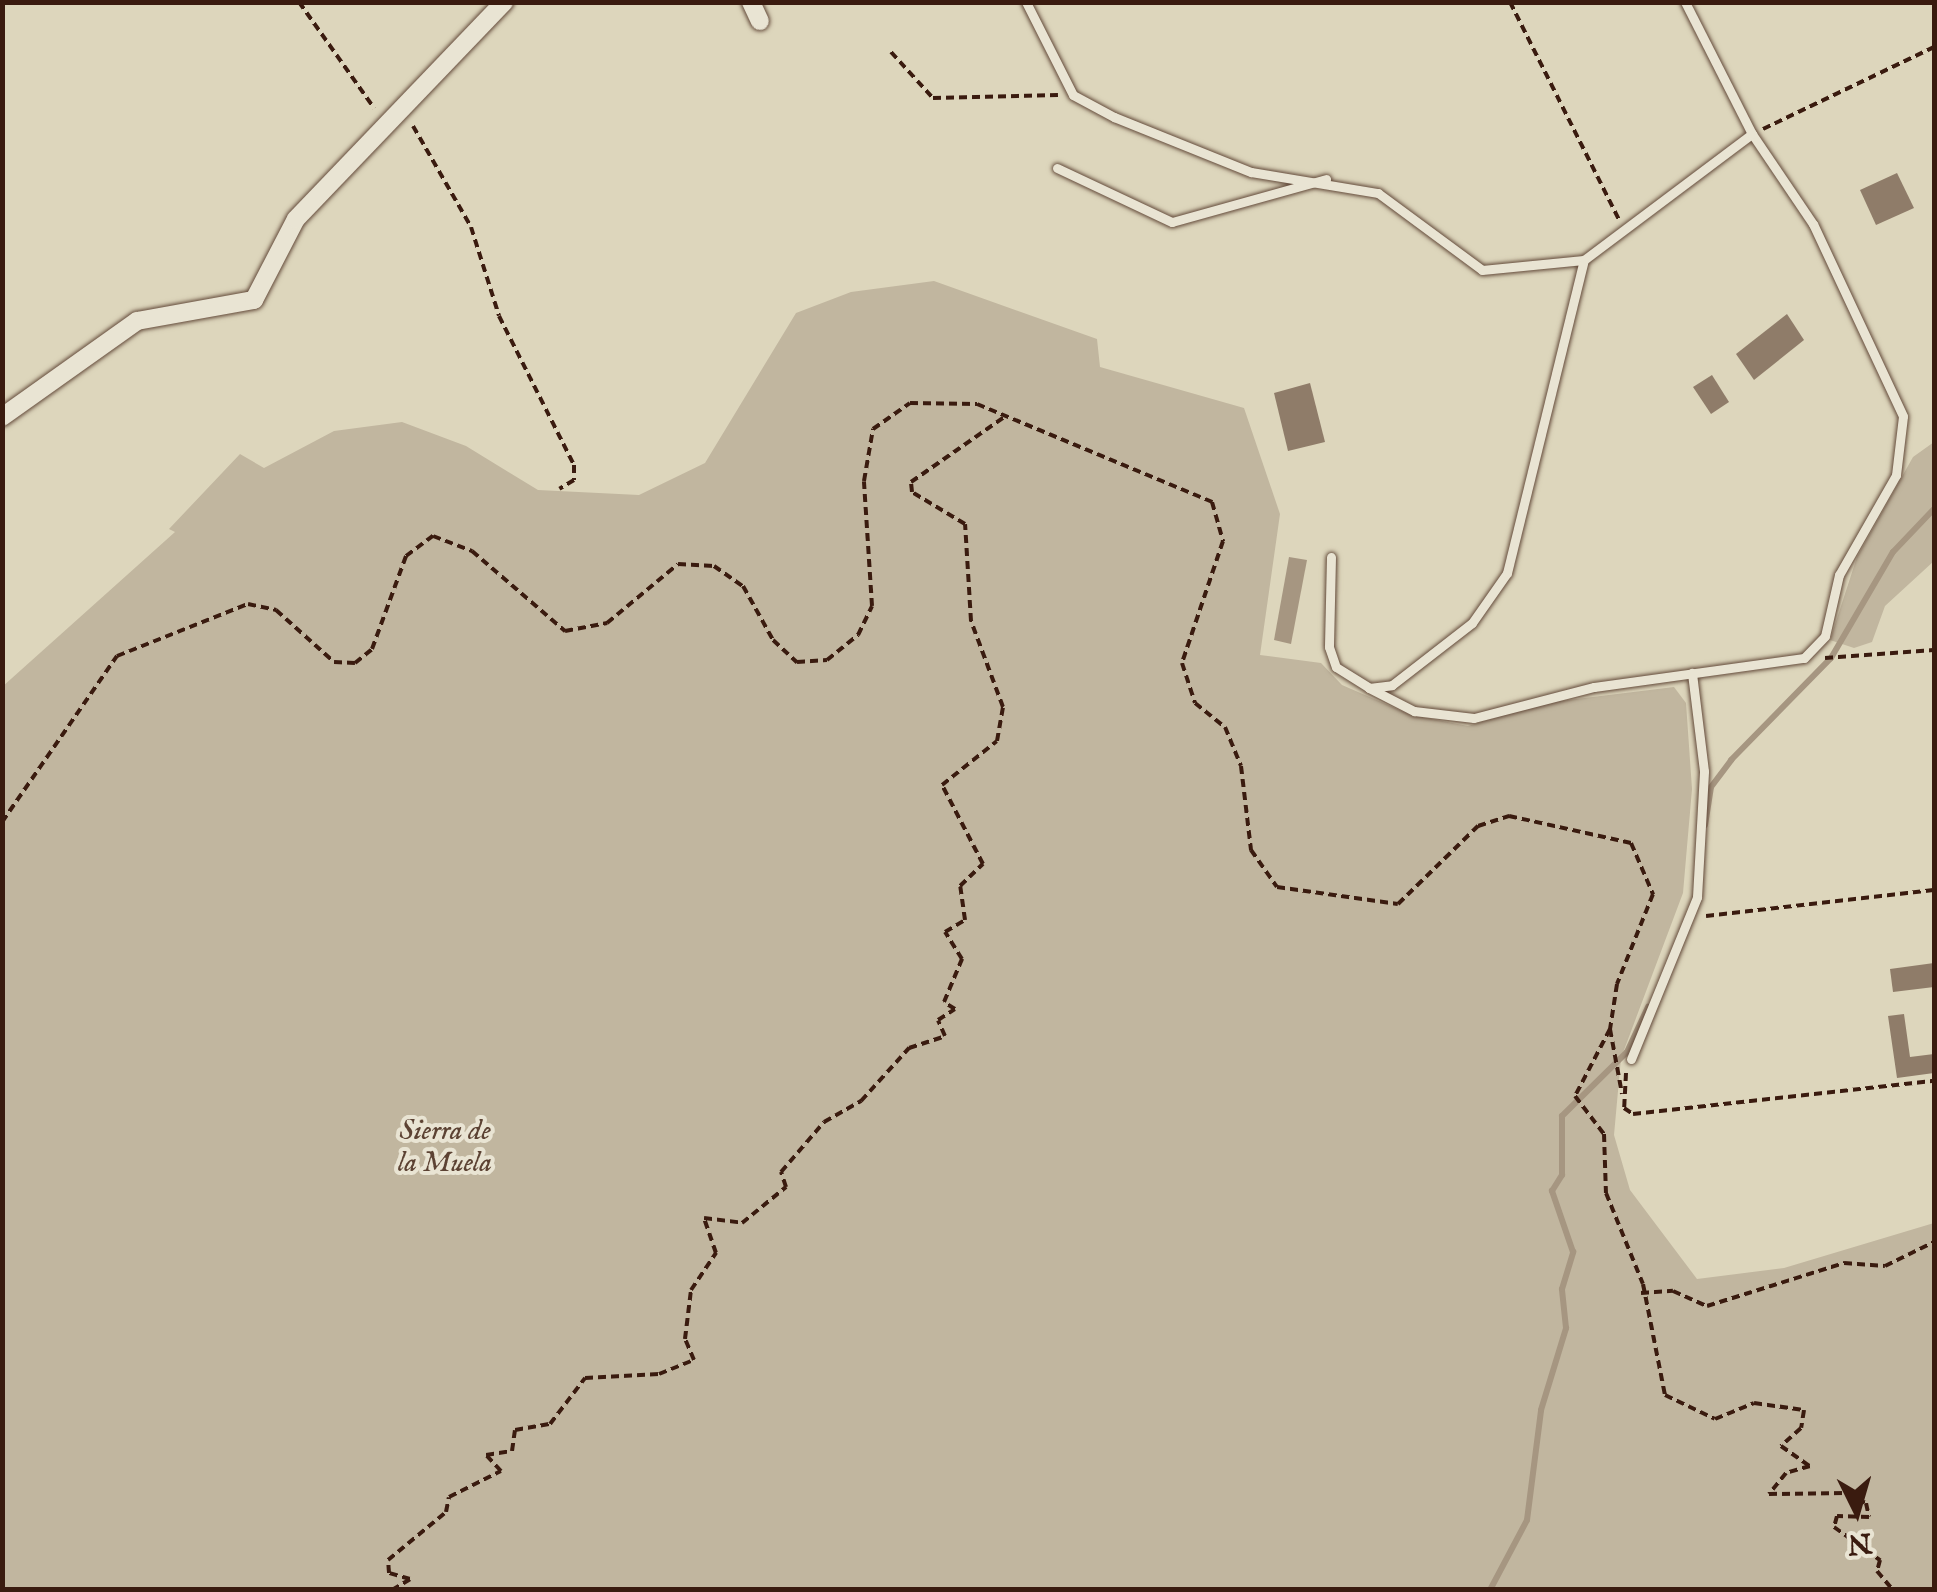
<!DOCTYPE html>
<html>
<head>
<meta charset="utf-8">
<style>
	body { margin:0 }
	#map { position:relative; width:1937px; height:1592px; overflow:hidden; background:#ddd6bc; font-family:"IM FELL English",serif }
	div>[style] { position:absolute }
	.green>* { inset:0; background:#c1b69f }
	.water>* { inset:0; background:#a69681 }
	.stream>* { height:6px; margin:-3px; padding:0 3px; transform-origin:3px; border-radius:3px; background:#a69681 }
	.building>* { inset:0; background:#8f7c69 }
	.path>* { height:4px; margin-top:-2px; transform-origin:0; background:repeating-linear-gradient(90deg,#3a1b0f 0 8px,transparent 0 13px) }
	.roads { filter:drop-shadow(0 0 2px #634a3a) drop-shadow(0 0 2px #634a3a) }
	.lane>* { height:9px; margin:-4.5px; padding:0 4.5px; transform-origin:4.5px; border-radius:4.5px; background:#e9e4d3 }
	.street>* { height:18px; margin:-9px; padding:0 9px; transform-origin:9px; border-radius:9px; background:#e9e4d3 }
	span { translate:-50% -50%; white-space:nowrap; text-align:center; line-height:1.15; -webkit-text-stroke:8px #e9e4d3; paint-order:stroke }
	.park-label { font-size:28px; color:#5c4233; font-style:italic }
	.frame { position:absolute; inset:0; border:5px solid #3a1b0f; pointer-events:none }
	.north { position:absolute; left:1807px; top:1462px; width:100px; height:100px; -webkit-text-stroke:8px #e9e4d3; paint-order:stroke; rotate:175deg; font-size:28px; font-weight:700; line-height:40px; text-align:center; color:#3a1b0f }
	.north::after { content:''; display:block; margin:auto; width:35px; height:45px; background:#3a1b0f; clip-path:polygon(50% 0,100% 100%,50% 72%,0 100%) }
</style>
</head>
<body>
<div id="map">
	<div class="green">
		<div style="clip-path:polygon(934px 281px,1097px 339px,1100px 367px,1244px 408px,1280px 514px,1260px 655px,1321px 663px,1342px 685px,1411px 715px,1468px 726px,1544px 703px,1674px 687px,1686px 703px,1692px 789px,1683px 893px,1621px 1058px,1614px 1135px,1630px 1190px,1697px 1279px,1784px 1268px,1934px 1223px,1934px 1589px,3px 1589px,2px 687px,175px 532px,169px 529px,240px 454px,264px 468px,334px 431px,402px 422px,466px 446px,538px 490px,639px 495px,705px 463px,796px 313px,851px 292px)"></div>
		<div style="clip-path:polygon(1934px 442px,1934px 561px,1885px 606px,1872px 642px,1854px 648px,1830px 640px,1857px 557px,1913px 457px)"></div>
	</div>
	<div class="water">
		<div style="clip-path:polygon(1289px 557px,1307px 560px,1291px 644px,1274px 640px)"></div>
	</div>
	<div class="stream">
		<div style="left:1705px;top:825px;width:38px;rotate:-81deg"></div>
		<div style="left:1711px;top:787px;width:34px;rotate:-53deg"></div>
		<div style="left:1731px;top:760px;width:143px;rotate:-45.6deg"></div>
		<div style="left:1831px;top:658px;width:123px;rotate:-59.7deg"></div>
		<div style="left:1893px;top:552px;width:59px;rotate:-46.4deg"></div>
		<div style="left:1490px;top:1590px;width:79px;rotate:-62.1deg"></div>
		<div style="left:1527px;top:1520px;width:111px;rotate:-82.7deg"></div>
		<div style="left:1541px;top:1410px;width:86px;rotate:-73deg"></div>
		<div style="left:1566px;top:1328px;width:39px;rotate:-96deg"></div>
		<div style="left:1562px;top:1289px;width:39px;rotate:-73deg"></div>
		<div style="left:1573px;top:1252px;width:65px;rotate:-109deg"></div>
		<div style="left:1552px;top:1191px;width:19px;rotate:-58deg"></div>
		<div style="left:1562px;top:1175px;width:59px;rotate:-90deg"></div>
		<div style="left:1562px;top:1116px;width:91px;rotate:-44.6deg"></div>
		<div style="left:1627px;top:1052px;width:50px;rotate:-65deg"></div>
	</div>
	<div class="building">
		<div style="clip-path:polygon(1897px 173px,1914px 208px,1876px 225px,1860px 190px)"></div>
		<div style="clip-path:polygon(1787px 314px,1804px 340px,1754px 380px,1736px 354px)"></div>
		<div style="clip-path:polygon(1712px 375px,1729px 402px,1711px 414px,1693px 387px)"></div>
		<div style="clip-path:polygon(1310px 383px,1325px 442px,1288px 451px,1274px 393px)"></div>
		<div style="clip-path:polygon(1934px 963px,1934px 987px,1893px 992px,1890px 969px)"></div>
		<div style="clip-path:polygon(1904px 1014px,1910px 1057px,1934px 1054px,1934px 1073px,1897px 1078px,1888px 1016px)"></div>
	</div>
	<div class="path">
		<div style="left:299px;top:2px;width:130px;rotate:54.7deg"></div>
		<div style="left:1510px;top:2px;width:244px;rotate:63.4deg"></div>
		<div style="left:891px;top:52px;width:62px;rotate:47.6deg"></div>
		<div style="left:933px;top:98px;width:125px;rotate:-1.4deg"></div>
		<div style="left:413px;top:126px;width:116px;rotate:60.1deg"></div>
		<div style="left:471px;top:227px;width:93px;rotate:72.5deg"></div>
		<div style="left:499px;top:316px;width:167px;rotate:63.3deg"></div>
		<div style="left:574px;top:465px;width:15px;rotate:90deg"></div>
		<div style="left:574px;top:480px;width:17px;rotate:149deg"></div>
		<div style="left:1763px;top:129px;width:190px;rotate:-25.6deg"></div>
		<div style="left:1825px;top:658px;width:109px;rotate:-4.2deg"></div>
		<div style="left:2px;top:822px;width:202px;rotate:-55.3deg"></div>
		<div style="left:117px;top:656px;width:141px;rotate:-21.7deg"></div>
		<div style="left:248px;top:604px;width:29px;rotate:12deg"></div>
		<div style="left:276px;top:610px;width:78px;rotate:41.9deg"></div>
		<div style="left:334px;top:662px;width:21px;rotate:3deg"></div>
		<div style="left:355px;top:663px;width:22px;rotate:-39deg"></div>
		<div style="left:372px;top:649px;width:99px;rotate:-69.9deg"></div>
		<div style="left:406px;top:556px;width:34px;rotate:-37deg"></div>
		<div style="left:433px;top:536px;width:42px;rotate:21deg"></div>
		<div style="left:472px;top:551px;width:123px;rotate:40.7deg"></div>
		<div style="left:565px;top:631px;width:43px;rotate:-10.8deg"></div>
		<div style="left:607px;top:623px;width:92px;rotate:-39.7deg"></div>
		<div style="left:678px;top:564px;width:36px;rotate:3deg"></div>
		<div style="left:714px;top:566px;width:35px;rotate:35deg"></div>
		<div style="left:743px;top:586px;width:62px;rotate:60.9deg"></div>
		<div style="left:773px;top:640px;width:33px;rotate:43deg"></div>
		<div style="left:797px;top:662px;width:30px;rotate:-4deg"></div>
		<div style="left:827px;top:660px;width:40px;rotate:-39deg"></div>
		<div style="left:858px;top:635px;width:32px;rotate:-64deg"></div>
		<div style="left:872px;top:606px;width:125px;rotate:-93.7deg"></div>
		<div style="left:864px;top:481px;width:53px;rotate:-80.2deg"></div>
		<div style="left:873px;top:429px;width:45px;rotate:-35.1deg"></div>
		<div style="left:910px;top:403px;width:67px;rotate:0.9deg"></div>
		<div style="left:977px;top:404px;width:255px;rotate:22.6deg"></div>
		<div style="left:1212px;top:502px;width:41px;rotate:74.2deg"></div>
		<div style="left:1223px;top:541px;width:129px;rotate:108.6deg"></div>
		<div style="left:1182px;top:663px;width:42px;rotate:72deg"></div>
		<div style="left:1195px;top:703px;width:38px;rotate:39deg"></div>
		<div style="left:1225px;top:727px;width:42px;rotate:67.7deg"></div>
		<div style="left:1241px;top:766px;width:85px;rotate:83.2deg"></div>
		<div style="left:1251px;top:850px;width:45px;rotate:54.9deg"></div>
		<div style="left:1277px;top:887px;width:122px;rotate:8deg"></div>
		<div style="left:1398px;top:904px;width:112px;rotate:-44.3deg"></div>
		<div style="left:1478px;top:826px;width:33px;rotate:-18deg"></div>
		<div style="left:1509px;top:816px;width:125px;rotate:12.5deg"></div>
		<div style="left:1631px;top:843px;width:56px;rotate:66.7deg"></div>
		<div style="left:1653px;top:894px;width:97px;rotate:111.8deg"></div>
		<div style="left:1617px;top:984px;width:46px;rotate:98.8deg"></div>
		<div style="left:1610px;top:1029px;width:66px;rotate:79.5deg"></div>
		<div style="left:1706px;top:916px;width:229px;rotate:-6.5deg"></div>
		<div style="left:1610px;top:1029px;width:76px;rotate:117.6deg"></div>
		<div style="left:1575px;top:1096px;width:48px;rotate:52.7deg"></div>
		<div style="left:1604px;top:1134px;width:59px;rotate:88.1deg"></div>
		<div style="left:1606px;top:1193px;width:98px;rotate:67.9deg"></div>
		<div style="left:1643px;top:1284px;width:113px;rotate:78.8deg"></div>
		<div style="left:1665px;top:1395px;width:55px;rotate:25.6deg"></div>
		<div style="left:1715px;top:1419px;width:42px;rotate:-22.3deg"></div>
		<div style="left:1754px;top:1403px;width:50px;rotate:8deg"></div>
		<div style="left:1804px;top:1410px;width:18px;rotate:99deg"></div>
		<div style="left:1801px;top:1428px;width:27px;rotate:138deg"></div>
		<div style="left:1781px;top:1446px;width:35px;rotate:35deg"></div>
		<div style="left:1810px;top:1466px;width:25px;rotate:164deg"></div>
		<div style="left:1786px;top:1473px;width:27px;rotate:129deg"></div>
		<div style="left:1769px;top:1494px;width:77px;rotate:-0.7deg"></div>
		<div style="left:1846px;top:1493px;width:22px;rotate:27deg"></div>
		<div style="left:1866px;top:1503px;width:14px;rotate:78deg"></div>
		<div style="left:1869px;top:1517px;width:32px;rotate:-178deg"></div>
		<div style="left:1837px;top:1516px;width:11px;rotate:105deg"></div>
		<div style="left:1834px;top:1527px;width:57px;rotate:35.7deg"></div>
		<div style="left:1880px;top:1560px;width:11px;rotate:105deg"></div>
		<div style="left:1877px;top:1571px;width:25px;rotate:50deg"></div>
		<div style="left:1626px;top:1073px;width:35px;rotate:93deg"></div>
		<div style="left:1624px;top:1108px;width:11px;rotate:34deg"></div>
		<div style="left:1633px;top:1114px;width:303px;rotate:-6.3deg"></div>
		<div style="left:1641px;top:1293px;width:32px;rotate:-4deg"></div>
		<div style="left:1673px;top:1291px;width:37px;rotate:24deg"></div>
		<div style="left:1707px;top:1306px;width:144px;rotate:-17.4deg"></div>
		<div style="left:1844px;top:1263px;width:41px;rotate:4.2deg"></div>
		<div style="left:1885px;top:1266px;width:55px;rotate:-26.1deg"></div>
		<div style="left:392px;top:1590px;width:21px;rotate:-31deg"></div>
		<div style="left:410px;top:1579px;width:22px;rotate:-164deg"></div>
		<div style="left:389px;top:1573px;width:13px;rotate:-94deg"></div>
		<div style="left:388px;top:1560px;width:75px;rotate:-39.6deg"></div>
		<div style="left:446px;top:1512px;width:15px;rotate:-79deg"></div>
		<div style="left:449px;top:1497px;width:58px;rotate:-26.6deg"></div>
		<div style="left:501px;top:1471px;width:22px;rotate:-133deg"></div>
		<div style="left:486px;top:1455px;width:26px;rotate:-9deg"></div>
		<div style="left:512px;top:1451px;width:21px;rotate:-82deg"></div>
		<div style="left:515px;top:1430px;width:36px;rotate:-10deg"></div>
		<div style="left:550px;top:1424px;width:58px;rotate:-52.7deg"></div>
		<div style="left:585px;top:1378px;width:74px;rotate:-3.1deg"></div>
		<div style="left:659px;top:1374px;width:38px;rotate:-22deg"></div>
		<div style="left:694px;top:1360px;width:23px;rotate:-113deg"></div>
		<div style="left:685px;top:1339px;width:49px;rotate:-83deg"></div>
		<div style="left:691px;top:1290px;width:45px;rotate:-56deg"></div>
		<div style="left:716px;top:1253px;width:37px;rotate:-109deg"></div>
		<div style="left:704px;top:1218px;width:38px;rotate:7deg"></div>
		<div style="left:742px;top:1223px;width:57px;rotate:-39.3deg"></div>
		<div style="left:786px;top:1187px;width:16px;rotate:-108deg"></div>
		<div style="left:781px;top:1172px;width:66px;rotate:-49.3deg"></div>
		<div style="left:824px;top:1122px;width:43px;rotate:-29.6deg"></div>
		<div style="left:861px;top:1101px;width:72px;rotate:-47.8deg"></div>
		<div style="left:909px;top:1048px;width:38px;rotate:-18deg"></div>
		<div style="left:945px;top:1036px;width:17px;rotate:-114deg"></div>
		<div style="left:938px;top:1020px;width:20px;rotate:-33deg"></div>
		<div style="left:955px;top:1009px;width:13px;rotate:-148deg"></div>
		<div style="left:944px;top:1002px;width:47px;rotate:-67.3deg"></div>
		<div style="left:962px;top:959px;width:32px;rotate:-122deg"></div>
		<div style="left:945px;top:932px;width:23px;rotate:-31deg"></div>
		<div style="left:965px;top:920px;width:34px;rotate:-98deg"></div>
		<div style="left:960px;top:886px;width:32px;rotate:-44deg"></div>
		<div style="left:983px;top:864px;width:89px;rotate:-117.4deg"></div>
		<div style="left:942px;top:785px;width:70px;rotate:-38.7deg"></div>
		<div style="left:997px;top:741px;width:35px;rotate:-80deg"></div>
		<div style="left:1003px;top:707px;width:92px;rotate:-110.4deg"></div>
		<div style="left:971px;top:621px;width:97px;rotate:-93.5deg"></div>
		<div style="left:965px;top:524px;width:62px;rotate:-148.9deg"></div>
		<div style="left:912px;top:492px;width:10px;rotate:-96deg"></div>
		<div style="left:911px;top:482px;width:117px;rotate:-34.9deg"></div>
	</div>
	<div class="roads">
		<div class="lane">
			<div style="left:1026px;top:2px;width:104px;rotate:63.2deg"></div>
			<div style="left:1073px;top:95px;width:47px;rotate:28.2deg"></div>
			<div style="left:1114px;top:117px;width:148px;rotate:21.9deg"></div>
			<div style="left:1251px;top:172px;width:129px;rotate:9.4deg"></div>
			<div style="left:1378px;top:193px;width:129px;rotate:36.5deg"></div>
			<div style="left:1482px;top:270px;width:102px;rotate:-5.6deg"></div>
			<div style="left:1057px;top:168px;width:127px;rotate:25.2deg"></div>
			<div style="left:1172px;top:222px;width:160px;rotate:-15.6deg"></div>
			<div style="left:1331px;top:557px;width:90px;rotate:91.3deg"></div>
			<div style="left:1329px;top:647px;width:21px;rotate:71deg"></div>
			<div style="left:1336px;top:667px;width:39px;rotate:32deg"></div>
			<div style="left:1369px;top:688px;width:23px;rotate:-7deg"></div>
			<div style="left:1392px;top:685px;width:101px;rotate:-37.8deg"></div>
			<div style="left:1472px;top:623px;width:61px;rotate:-55deg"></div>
			<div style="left:1507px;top:573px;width:322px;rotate:-76.2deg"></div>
			<div style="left:1584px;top:260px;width:210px;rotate:-36.9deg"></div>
			<div style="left:1369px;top:688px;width:51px;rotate:27.1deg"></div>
			<div style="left:1414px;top:711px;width:60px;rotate:6.7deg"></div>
			<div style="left:1474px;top:718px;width:124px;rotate:-14.5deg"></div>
			<div style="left:1594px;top:687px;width:212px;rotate:-7.9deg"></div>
			<div style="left:1804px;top:658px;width:30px;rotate:-46deg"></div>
			<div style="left:1825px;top:636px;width:63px;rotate:-77.1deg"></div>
			<div style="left:1839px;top:575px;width:115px;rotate:-60.3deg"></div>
			<div style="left:1896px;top:475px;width:59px;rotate:-83.2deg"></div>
			<div style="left:1903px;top:416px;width:212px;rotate:-115.1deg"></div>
			<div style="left:1813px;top:224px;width:109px;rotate:-124.1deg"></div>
			<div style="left:1752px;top:134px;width:148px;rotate:-116.9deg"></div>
			<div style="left:1631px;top:1059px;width:175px;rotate:-67.8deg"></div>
			<div style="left:1697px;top:897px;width:126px;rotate:-86.8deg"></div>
			<div style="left:1704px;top:771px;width:99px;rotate:-97deg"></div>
		</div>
		<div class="street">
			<div style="left:751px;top:2px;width:21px;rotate:65deg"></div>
			<div style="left:2px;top:417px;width:166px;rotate:-35.4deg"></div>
			<div style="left:137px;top:321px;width:119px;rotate:-10.2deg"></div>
			<div style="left:254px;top:300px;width:91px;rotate:-62.6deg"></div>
			<div style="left:296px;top:219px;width:301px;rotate:-46.2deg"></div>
		</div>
	</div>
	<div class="park-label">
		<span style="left:445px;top:1148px">Sierra de<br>la Muela</span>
	</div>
	<div class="frame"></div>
	<div class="north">N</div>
</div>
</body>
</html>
